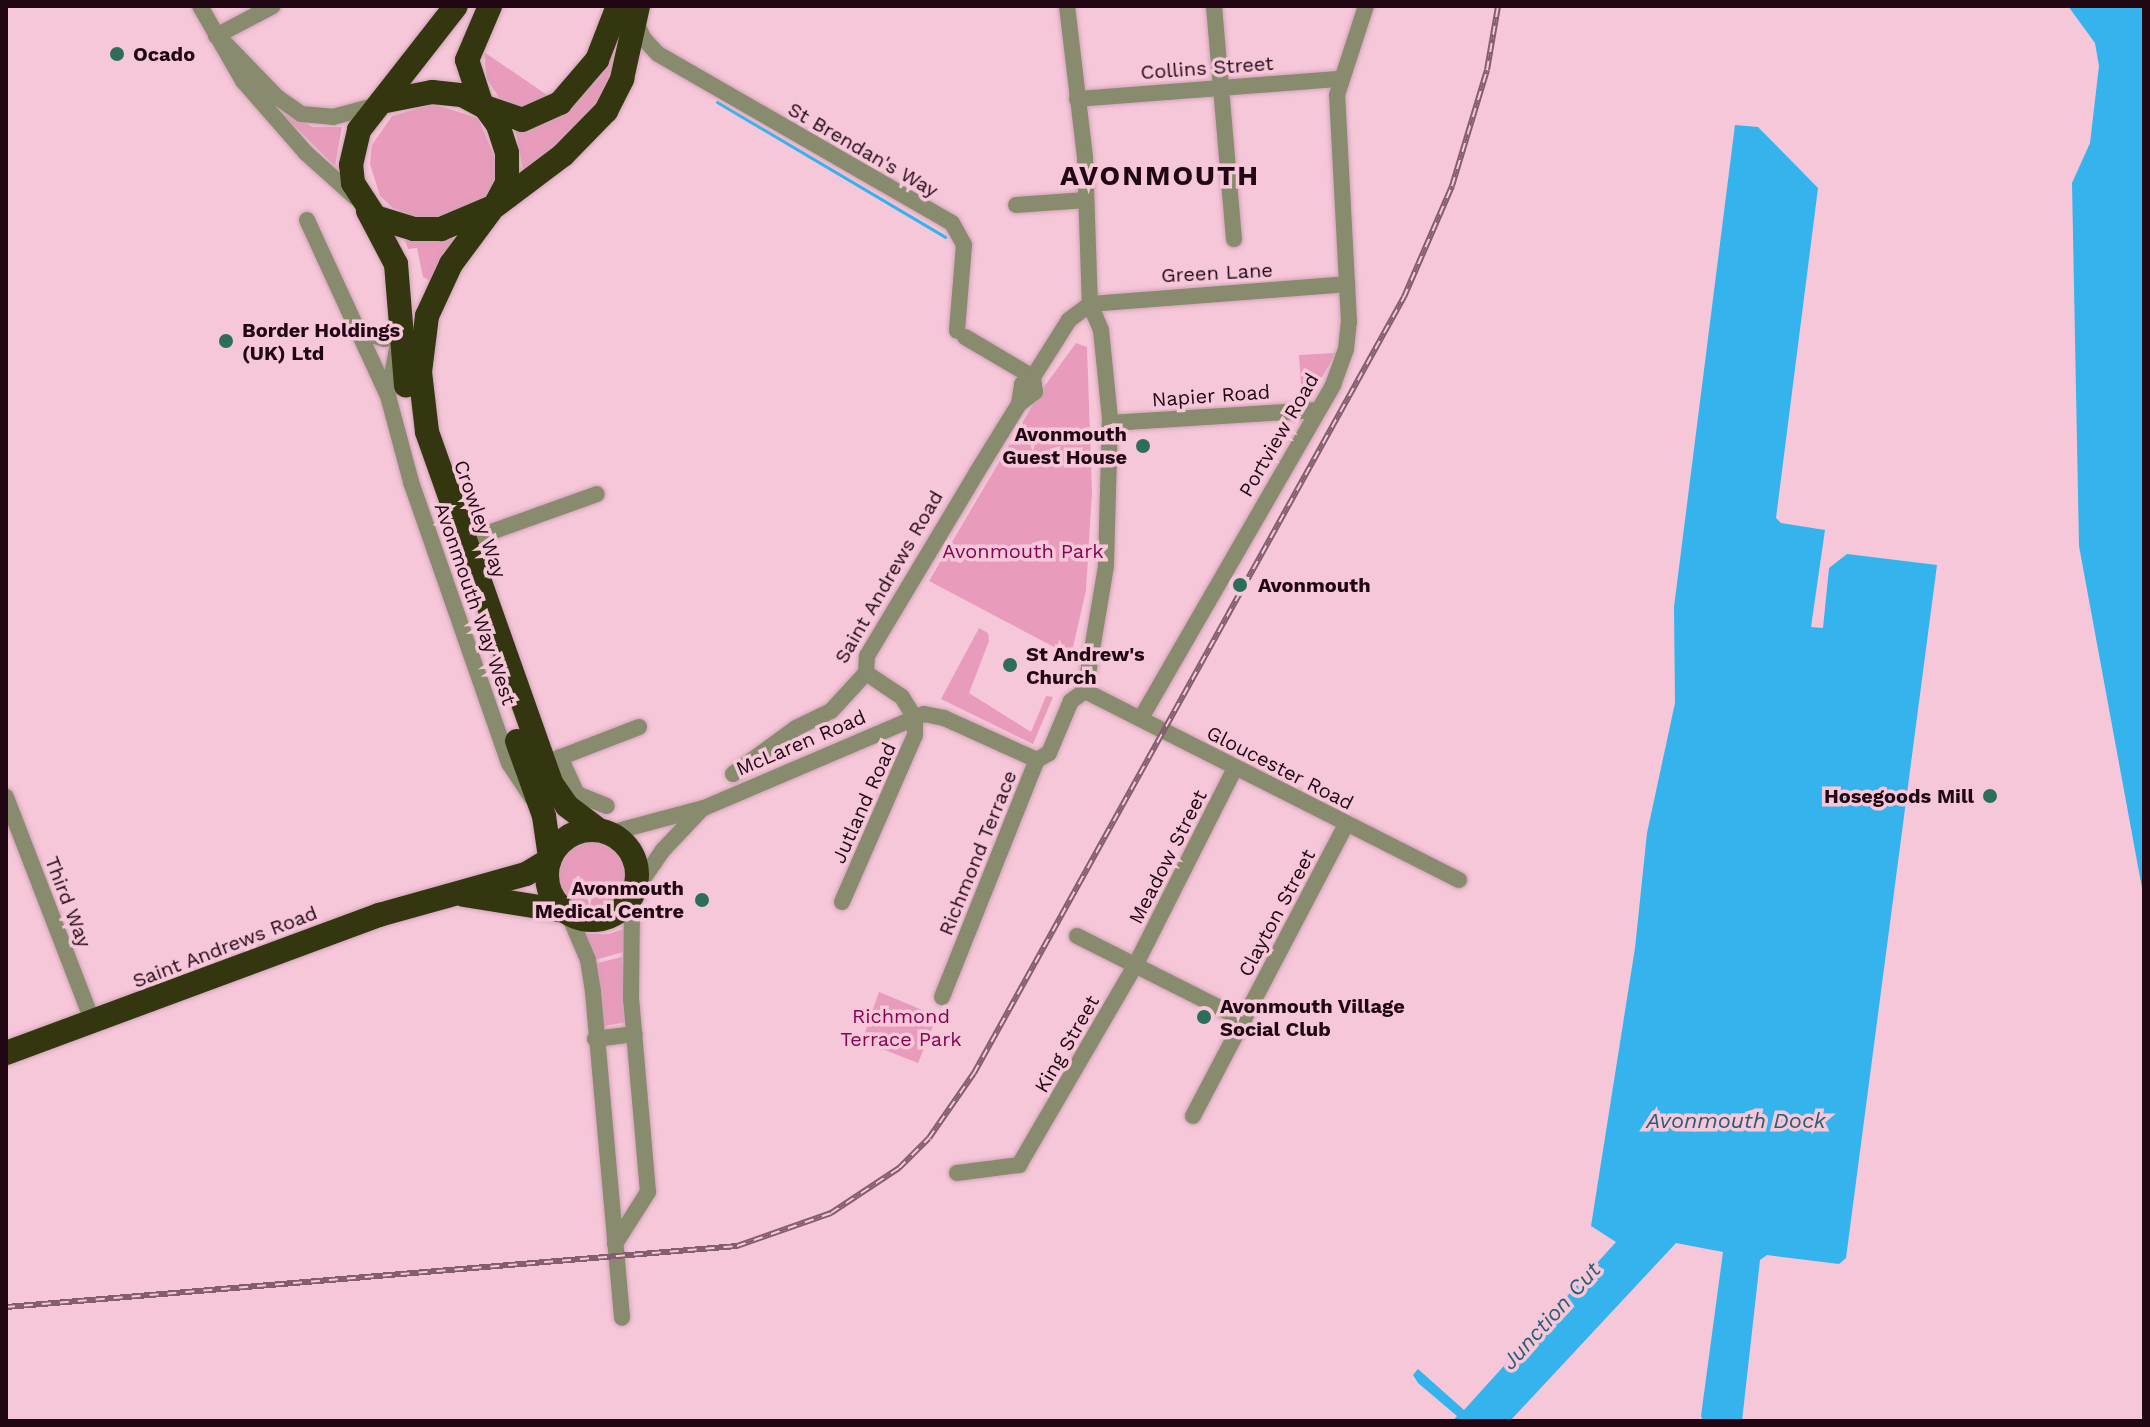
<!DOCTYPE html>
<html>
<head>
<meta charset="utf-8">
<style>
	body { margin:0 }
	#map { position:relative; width:2150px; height:1427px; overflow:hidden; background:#f6c7d9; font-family:"Work Sans",sans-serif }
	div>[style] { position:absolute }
	.green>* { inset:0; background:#e89bbb }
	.round { border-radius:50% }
	.water>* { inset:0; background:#34b3ec }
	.stream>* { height:3px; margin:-1.5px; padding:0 1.5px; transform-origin:1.5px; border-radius:1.5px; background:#34b3ec }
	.roads { filter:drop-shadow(0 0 2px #d0a4b6) drop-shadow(0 0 2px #d0a4b6) }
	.minor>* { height:16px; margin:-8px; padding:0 8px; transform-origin:8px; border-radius:8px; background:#888b6d }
	.highway>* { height:24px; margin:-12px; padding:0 12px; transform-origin:12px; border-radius:12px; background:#33360f }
	.highway>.ring { margin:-12px; padding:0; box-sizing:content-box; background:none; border:24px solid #33360f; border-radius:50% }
	.rail>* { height:6px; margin-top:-3px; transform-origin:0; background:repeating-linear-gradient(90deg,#f6c7d9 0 9px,#825e6e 0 18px); box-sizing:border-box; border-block:2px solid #825e6e }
	.dots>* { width:22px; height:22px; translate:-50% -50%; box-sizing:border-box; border:4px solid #f6c7d9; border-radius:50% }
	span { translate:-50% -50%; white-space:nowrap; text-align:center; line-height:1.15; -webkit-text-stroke:7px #f6c7d9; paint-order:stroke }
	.poi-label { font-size:20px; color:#210714; font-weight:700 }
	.left { translate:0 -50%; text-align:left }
	.right { translate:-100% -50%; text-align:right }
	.street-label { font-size:20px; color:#210714 }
	.park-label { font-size:20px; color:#860551 }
	.water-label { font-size:22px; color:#2b5c74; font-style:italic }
	.district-label { font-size:28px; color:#210714; font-weight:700; letter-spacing:2px }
	.frame { position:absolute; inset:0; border:8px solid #210714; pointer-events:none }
</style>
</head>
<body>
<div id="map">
	<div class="green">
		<div style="clip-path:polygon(620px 30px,620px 62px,591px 116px,524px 175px,515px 128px,527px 127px)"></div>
		<div style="clip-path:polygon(484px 52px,550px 97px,525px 108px,501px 101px,487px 79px)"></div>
		<div style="clip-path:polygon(433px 104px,478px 118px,494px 155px,495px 179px,484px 200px,428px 221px,393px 208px,380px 196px,370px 164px,372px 145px,392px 116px)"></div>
		<div style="clip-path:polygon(278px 110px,313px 127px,342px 127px,335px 166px)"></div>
		<div style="clip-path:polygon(456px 238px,431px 281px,423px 277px,417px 248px,408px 249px,405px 240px)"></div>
		<div style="clip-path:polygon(1076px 343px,1087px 347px,1092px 493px,1086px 590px,1071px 656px,929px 581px,1041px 391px)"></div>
		<div style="clip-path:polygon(1336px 353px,1310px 398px,1302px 398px,1299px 355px)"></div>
		<div style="clip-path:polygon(979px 628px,988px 633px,989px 641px,969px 693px,1031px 732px,1046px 696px,1053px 697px,1033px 744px,941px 699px)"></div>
		<div class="round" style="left:558px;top:840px;width:70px;height:70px"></div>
		<div style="clip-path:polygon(626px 928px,623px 952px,595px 960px,585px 934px,609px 934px)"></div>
		<div style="clip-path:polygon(622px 957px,629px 1022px,603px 1026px,597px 963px)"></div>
		<div style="clip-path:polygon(879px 992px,937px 1016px,918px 1063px,862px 1041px)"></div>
	</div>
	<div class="water">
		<div style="clip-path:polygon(2068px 6px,2144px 6px,2144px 899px,2079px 546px,2072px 183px,2090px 143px,2099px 66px,2095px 43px)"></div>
		<div style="clip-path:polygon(1735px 125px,1758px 127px,1818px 188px,1776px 518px,1781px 523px,1825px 530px,1811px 627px,1823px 628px,1829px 568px,1847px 554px,1937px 565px,1846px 1258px,1839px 1264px,1767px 1255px,1760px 1260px,1742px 1421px,1703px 1421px,1701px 1416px,1723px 1252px,1676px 1243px,1510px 1421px,1453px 1421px,1457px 1416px,1418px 1383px,1413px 1375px,1418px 1369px,1464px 1410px,1616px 1242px,1591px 1226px,1635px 948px,1647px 833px,1675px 703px,1674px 607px)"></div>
	</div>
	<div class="stream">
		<div style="left:717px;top:102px;width:265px;rotate:30.6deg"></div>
	</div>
	<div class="roads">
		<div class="minor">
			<div style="left:200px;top:6px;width:86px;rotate:60.2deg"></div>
			<div style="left:243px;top:81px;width:96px;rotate:48.8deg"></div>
			<div style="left:306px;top:153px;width:67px;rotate:42deg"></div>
			<div style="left:1067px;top:6px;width:152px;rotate:83.2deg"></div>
			<div style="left:1085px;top:157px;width:147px;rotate:88.1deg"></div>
			<div style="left:1090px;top:304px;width:28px;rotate:67deg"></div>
			<div style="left:1101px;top:330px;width:89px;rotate:84.2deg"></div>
			<div style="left:1110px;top:419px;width:147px;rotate:91.6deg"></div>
			<div style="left:1106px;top:566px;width:127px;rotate:99.5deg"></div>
			<div style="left:1214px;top:6px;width:234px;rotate:85.1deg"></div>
			<div style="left:635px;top:19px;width:21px;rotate:67deg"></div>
			<div style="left:643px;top:38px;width:22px;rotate:47deg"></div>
			<div style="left:658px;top:54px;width:339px;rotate:29.9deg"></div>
			<div style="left:952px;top:223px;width:25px;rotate:61deg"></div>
			<div style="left:964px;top:245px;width:86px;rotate:94.7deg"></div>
			<div style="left:216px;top:36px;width:64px;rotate:-27.8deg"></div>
			<div style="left:221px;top:39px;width:81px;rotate:46deg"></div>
			<div style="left:277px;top:97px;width:29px;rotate:35deg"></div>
			<div style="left:301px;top:114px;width:32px;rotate:5deg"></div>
			<div style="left:333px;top:117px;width:46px;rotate:-15.3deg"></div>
			<div style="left:1077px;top:99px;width:263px;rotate:-4.4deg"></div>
			<div style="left:1016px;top:205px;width:70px;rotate:-4.1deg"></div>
			<div style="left:307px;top:220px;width:192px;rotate:65.3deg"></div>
			<div style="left:362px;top:332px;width:24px;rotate:17deg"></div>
			<div style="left:385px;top:339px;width:20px;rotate:-24deg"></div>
			<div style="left:965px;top:337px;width:79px;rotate:30.5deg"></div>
			<div style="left:399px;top:338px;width:59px;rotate:100.7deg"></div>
			<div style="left:388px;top:396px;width:89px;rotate:75deg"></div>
			<div style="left:411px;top:482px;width:298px;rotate:70.8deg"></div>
			<div style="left:509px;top:763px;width:42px;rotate:56.7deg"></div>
			<div style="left:1019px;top:404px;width:20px;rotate:-81deg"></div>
			<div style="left:1022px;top:384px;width:13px;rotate:-32deg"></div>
			<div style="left:1033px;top:377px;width:67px;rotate:-57.7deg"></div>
			<div style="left:1069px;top:320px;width:26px;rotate:-37deg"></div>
			<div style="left:1090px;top:304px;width:258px;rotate:-4.4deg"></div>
			<div style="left:1110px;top:423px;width:204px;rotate:-3.6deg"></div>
			<div style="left:463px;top:542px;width:142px;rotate:-19.7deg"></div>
			<div style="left:1085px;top:691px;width:419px;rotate:26.8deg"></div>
			<div style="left:1141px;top:718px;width:384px;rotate:-60deg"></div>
			<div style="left:1333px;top:385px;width:38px;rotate:-70deg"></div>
			<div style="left:1346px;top:349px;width:27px;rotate:-84deg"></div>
			<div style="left:1349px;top:322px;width:227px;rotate:-93deg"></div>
			<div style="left:1337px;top:95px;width:94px;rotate:-72deg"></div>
			<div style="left:560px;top:757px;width:41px;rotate:65.3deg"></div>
			<div style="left:577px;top:794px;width:32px;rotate:22deg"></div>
			<div style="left:543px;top:764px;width:103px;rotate:-21.1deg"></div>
			<div style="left:733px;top:774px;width:78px;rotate:-36.1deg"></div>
			<div style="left:796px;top:728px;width:39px;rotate:-26deg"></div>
			<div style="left:831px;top:711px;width:52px;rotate:-47.4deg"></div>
			<div style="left:866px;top:673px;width:17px;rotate:-87deg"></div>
			<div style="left:867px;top:656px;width:214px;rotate:-59.1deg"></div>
			<div style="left:977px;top:472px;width:80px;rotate:-58.3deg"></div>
			<div style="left:1019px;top:404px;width:20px;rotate:-37deg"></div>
			<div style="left:1035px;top:392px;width:15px;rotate:-98deg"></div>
			<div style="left:6px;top:797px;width:241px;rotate:68.9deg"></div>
			<div style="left:610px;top:833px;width:97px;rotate:-14.9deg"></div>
			<div style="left:704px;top:808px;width:239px;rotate:-23.1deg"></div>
			<div style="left:924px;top:714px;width:20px;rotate:11deg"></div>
			<div style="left:944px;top:718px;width:102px;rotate:24.3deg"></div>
			<div style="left:634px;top:892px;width:51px;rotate:-55.4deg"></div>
			<div style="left:663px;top:850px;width:54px;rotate:-46.5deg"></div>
			<div style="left:842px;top:902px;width:182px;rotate:-66.4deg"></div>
			<div style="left:915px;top:735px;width:17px;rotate:-90deg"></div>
			<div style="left:915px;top:718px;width:25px;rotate:-122deg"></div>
			<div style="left:902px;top:697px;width:43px;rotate:-146.3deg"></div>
			<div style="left:568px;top:913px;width:51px;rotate:66.9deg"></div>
			<div style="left:588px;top:960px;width:32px;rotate:81deg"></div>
			<div style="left:593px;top:992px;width:327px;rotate:84.9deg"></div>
			<div style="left:1077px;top:936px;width:187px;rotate:26.7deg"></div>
			<div style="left:942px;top:997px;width:255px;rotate:-68.2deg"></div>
			<div style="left:1037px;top:760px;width:14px;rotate:-30deg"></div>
			<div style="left:1049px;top:753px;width:56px;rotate:-67.1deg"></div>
			<div style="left:1071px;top:701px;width:17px;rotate:-36deg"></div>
			<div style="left:595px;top:1039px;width:40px;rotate:-7.1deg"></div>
			<div style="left:1193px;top:1116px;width:330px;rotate:-62.3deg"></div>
			<div style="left:957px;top:1173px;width:63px;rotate:-7.4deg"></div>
			<div style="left:1019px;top:1165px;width:233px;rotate:-59.8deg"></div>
			<div style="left:1136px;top:964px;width:220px;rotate:-63.2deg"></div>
			<div style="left:615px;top:1244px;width:62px;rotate:-57.6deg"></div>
			<div style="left:648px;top:1192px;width:194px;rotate:-95deg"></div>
			<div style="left:631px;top:999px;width:102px;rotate:-89.4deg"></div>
		</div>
		<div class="highway">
			<div style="left:381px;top:102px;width:52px;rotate:-11.1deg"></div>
			<div style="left:432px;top:92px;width:30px;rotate:6deg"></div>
			<div style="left:462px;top:95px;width:26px;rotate:28deg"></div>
			<div style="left:485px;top:107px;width:22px;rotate:54deg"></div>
			<div style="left:498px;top:125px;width:29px;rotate:72deg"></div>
			<div style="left:507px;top:153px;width:30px;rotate:90deg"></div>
			<div style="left:507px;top:183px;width:26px;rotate:118deg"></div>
			<div style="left:495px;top:206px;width:59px;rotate:156.9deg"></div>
			<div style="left:441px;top:229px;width:27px;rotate:180deg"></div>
			<div style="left:414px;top:229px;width:41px;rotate:-162.9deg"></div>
			<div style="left:375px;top:217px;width:40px;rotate:-122.9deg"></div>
			<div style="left:353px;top:183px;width:18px;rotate:-96deg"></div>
			<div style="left:351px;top:165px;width:36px;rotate:-77deg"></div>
			<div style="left:359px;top:130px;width:157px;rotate:-52deg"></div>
			<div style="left:481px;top:103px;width:45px;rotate:-108deg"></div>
			<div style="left:467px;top:60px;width:59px;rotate:-66.9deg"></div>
			<div style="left:485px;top:107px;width:39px;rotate:19deg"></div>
			<div style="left:522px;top:120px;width:42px;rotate:-24.1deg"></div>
			<div style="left:560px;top:103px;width:57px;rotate:-49.3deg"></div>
			<div style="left:597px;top:60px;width:58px;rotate:-68.7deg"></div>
			<div style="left:498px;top:204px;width:81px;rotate:-37deg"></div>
			<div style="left:563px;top:155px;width:62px;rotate:-45.7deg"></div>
			<div style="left:606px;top:111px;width:36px;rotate:-63deg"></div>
			<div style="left:622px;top:79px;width:75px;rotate:-77.6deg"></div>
			<div style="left:491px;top:210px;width:67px;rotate:126.5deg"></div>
			<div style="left:451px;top:264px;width:57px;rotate:114.8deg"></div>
			<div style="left:427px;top:316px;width:56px;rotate:97.1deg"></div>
			<div style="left:420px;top:372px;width:60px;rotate:83.3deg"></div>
			<div style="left:427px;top:432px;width:372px;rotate:70.5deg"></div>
			<div style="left:551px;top:783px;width:28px;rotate:55deg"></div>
			<div style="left:567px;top:806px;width:40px;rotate:37deg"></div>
			<div style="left:368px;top:211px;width:60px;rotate:62.2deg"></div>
			<div style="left:396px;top:264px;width:122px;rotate:85.3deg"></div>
			<div style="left:517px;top:741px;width:80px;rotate:70.2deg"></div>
			<div style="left:544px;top:816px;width:41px;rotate:81.7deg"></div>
			<div class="ring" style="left:547px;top:830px;width:66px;height:66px"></div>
			<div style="left:464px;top:895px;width:101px;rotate:9.1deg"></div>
			<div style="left:6px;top:1053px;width:398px;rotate:-20.3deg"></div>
			<div style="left:379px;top:915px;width:153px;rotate:-15.6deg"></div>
			<div style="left:526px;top:874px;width:27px;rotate:-31deg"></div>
		</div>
	</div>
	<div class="rail">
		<div style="left:6px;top:1307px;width:734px;rotate:-4.77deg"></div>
		<div style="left:737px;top:1246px;width:100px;rotate:-19.3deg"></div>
		<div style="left:831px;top:1213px;width:82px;rotate:-33.5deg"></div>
		<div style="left:899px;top:1168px;width:42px;rotate:-45deg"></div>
		<div style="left:929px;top:1138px;width:79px;rotate:-55.3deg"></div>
		<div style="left:974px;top:1073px;width:887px;rotate:-61.01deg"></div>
		<div style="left:1404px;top:297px;width:121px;rotate:-66.6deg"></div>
		<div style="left:1452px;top:186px;width:121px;rotate:-73.2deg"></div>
		<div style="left:1487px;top:70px;width:65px;rotate:-80.2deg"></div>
	</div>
	<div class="dots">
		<div style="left:117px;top:54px;background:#2d6d5c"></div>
		<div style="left:226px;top:341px;background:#2d6d5c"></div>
		<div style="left:1143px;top:446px;background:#2d6d5c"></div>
		<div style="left:1240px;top:585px;background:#2d6d5c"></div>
		<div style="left:1010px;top:665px;background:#2d6d5c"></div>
		<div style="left:1990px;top:796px;background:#2d6d5c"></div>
		<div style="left:702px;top:900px;background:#2d6d5c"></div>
		<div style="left:1204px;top:1017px;background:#2d6d5c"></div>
	</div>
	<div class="poi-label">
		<span class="left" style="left:133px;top:54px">Ocado</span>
		<span class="left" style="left:242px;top:342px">Border Holdings<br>(UK) Ltd</span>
		<span class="right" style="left:1127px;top:446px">Avonmouth<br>Guest House</span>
		<span class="left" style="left:1258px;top:585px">Avonmouth</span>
		<span class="left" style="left:1026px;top:666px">St Andrew's<br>Church</span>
		<span class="right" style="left:1974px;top:796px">Hosegoods Mill</span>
		<span class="right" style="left:684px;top:900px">Avonmouth<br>Medical Centre</span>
		<span class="left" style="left:1220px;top:1018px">Avonmouth Village<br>Social Club</span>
	</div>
	<div class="street-label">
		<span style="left:1207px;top:68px;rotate:-4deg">Collins Street</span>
		<span style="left:863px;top:150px;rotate:30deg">St Brendan's Way</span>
		<span style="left:1217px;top:273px;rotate:-3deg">Green Lane</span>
		<span style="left:1211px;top:396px;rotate:-4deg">Napier Road</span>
		<span style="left:1279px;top:435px;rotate:-60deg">Portview Road</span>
		<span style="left:480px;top:519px;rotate:71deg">Crowley Way</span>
		<span style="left:889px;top:577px;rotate:-60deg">Saint Andrews Road</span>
		<span style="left:475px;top:604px;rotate:71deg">Avonmouth Way West</span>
		<span style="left:801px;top:743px;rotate:-23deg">McLaren Road</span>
		<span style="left:1280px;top:768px;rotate:27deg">Gloucester Road</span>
		<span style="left:864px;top:803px;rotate:-66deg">Jutland Road</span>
		<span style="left:978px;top:853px;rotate:-68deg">Richmond Terrace</span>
		<span style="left:1168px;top:857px;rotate:-63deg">Meadow Street</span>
		<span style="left:68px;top:902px;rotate:69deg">Third Way</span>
		<span style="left:1277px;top:913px;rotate:-62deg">Clayton Street</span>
		<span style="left:225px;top:947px;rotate:-21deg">Saint Andrews Road</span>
		<span style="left:1067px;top:1044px;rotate:-60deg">King Street</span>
	</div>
	<div class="park-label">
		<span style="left:1023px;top:551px">Avonmouth Park</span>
		<span style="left:901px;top:1028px">Richmond<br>Terrace Park</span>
	</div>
	<div class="water-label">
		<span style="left:1736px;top:1121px">Avonmouth Dock</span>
		<span style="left:1551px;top:1316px;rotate:-48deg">Junction Cut</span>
	</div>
	<div class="district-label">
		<span style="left:1160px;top:176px">AVONMOUTH</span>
	</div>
	<div class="frame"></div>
</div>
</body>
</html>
